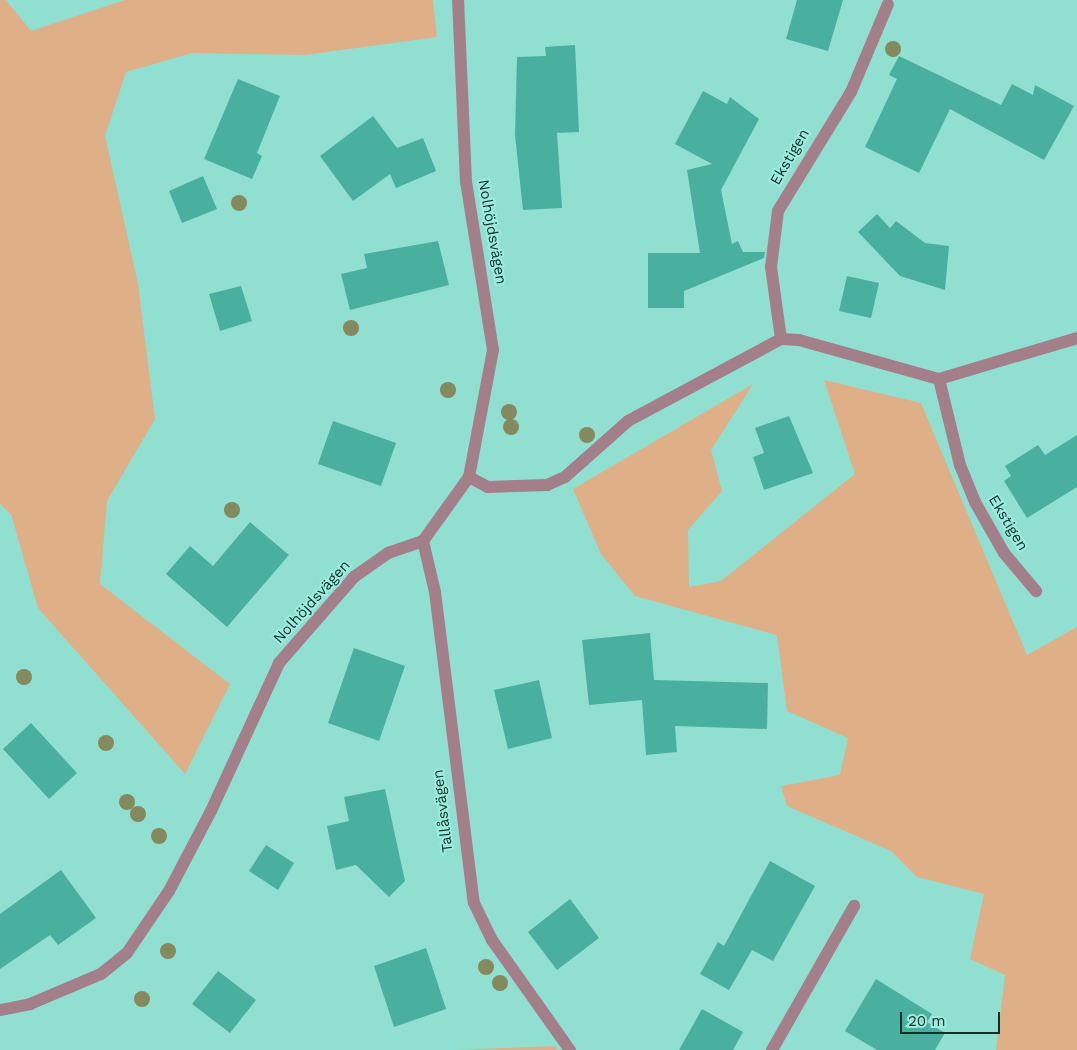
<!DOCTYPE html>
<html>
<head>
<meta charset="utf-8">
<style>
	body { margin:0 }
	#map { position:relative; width:1077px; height:1050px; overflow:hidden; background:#90dfd1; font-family:"Work Sans",sans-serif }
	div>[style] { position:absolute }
	.green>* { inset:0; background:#dfaf87 }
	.building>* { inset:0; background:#49b0a0 }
	.minor>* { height:12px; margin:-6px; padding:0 6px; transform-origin:6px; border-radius:6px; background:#a38089 }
	.trees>* { width:16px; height:16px; margin:-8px; border-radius:50%; background:#84895e }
	span { translate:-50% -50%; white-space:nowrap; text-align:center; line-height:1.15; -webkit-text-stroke:4px #9decde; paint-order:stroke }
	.street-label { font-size:15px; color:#0f312c }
	.scale { position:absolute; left:900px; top:1012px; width:100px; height:22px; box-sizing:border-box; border:2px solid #0f312c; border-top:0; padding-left:6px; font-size:15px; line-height:18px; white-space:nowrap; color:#0f312c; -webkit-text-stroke:4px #9decde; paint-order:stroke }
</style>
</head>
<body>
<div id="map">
	<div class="green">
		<div style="clip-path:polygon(0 0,6px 0,31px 31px,125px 0,433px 0,437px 37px,305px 55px,192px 53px,126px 72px,105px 136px,138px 284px,155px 419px,107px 501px,100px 584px,230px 684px,185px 774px,38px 608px,11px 514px,0 504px)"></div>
		<div style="clip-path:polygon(824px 380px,921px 403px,1027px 655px,1077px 627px,1077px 1050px,996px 1050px,1005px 975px,970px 959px,984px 894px,917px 877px,891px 851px,787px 806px,781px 786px,840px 775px,848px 738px,787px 711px,777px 635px,635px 596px,601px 554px,573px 489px,753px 384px,711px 450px,722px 491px,688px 530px,689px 587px,721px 581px,855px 474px)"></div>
		<div style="clip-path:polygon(555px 1046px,557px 1050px,458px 1050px)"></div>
	</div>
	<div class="building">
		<div style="clip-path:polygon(797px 0,843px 0,828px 51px,786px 39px)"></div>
		<div style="clip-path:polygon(575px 45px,579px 132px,557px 133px,562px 208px,523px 210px,515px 135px,517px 57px,546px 56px,545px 47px)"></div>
		<div style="clip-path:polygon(899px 56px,1001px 105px,1012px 84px,1033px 95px,1035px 85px,1074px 106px,1044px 160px,950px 109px,919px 173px,865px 147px,897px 79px,889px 75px)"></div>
		<div style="clip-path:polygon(238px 79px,280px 96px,257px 153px,262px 156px,252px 179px,204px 159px)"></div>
		<div style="clip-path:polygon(703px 91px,727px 104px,730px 97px,759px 119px,721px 190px,732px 244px,738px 241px,743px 252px,765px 252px,764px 258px,684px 291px,684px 308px,648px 308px,648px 253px,700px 253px,687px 170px,712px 164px,675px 144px)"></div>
		<div style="clip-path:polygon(373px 116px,397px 148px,423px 138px,436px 171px,396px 188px,390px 174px,353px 201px,320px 156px)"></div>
		<div style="clip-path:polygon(203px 176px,217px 209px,182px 223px,169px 191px)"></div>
		<div style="clip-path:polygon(877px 214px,890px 228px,896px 221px,925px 243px,949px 246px,945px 290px,900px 276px,858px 232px)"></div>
		<div style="clip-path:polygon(438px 241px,449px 285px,350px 310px,341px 274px,367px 268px,364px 254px)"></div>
		<div style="clip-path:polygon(847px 276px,879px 283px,871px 318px,839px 311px)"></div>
		<div style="clip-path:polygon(241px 286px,252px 321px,220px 331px,209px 294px)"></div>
		<div style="clip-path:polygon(789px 416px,813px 473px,764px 490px,753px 457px,764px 453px,755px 428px)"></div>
		<div style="clip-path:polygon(333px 421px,396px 443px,381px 486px,318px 464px)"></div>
		<div style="clip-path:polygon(1077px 435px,1077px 487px,1027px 518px,1004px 481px,1011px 476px,1005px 466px,1038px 445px,1045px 455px)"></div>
		<div style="clip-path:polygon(250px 522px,289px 555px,227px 627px,166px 574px,190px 546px,213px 566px)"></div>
		<div style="clip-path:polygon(650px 633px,654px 680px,768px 683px,767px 729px,675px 726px,677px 752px,646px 755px,642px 700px,589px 705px,582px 640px)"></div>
		<div style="clip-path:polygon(354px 648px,405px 666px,379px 741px,328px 723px)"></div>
		<div style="clip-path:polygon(539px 680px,552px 738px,508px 749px,494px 690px)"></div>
		<div style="clip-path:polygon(31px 723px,77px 773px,49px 799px,3px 749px)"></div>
		<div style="clip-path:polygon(385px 789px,405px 881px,389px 897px,356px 865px,336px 870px,327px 826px,349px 821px,344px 797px)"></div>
		<div style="clip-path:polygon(266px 845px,294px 863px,278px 890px,249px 871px)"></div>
		<div style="clip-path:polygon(770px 861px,815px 886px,773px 961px,752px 950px,729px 990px,700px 974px,718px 942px,724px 946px)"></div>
		<div style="clip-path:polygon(61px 870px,96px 918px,58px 945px,50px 935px,0 969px,0 914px)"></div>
		<div style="clip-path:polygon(570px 899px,599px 938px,557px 970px,528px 932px)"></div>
		<div style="clip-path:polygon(426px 948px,446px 1009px,394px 1027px,374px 966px)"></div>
		<div style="clip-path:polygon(218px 971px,256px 1000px,230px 1033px,192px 1004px)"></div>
		<div style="clip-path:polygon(876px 979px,932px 1014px,927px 1022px,945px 1033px,935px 1050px,877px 1050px,845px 1031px)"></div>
		<div style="clip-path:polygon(702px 1009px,743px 1032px,733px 1050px,679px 1050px)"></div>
	</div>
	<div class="minor">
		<div style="left:781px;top:339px;width:18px;rotate:3deg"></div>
		<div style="left:799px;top:340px;width:145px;rotate:15.6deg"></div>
		<div style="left:939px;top:379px;width:89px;rotate:76.3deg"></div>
		<div style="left:960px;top:465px;width:40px;rotate:68deg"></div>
		<div style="left:975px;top:502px;width:59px;rotate:60.4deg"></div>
		<div style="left:1004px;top:553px;width:50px;rotate:49.9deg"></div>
		<div style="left:939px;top:379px;width:144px;rotate:-16.5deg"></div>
		<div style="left:469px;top:477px;width:21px;rotate:28deg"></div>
		<div style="left:488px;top:487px;width:59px;rotate:-1.9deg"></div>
		<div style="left:547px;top:485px;width:20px;rotate:-24deg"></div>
		<div style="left:565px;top:477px;width:84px;rotate:-41.6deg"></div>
		<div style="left:628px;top:421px;width:174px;rotate:-28.2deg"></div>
		<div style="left:781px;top:339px;width:73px;rotate:-97.9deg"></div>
		<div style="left:771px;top:267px;width:56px;rotate:-82.9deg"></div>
		<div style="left:778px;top:211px;width:140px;rotate:-58.5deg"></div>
		<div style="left:851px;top:92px;width:95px;rotate:-67.2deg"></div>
		<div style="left:423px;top:541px;width:52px;rotate:76.8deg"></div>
		<div style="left:435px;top:592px;width:313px;rotate:82.9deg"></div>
		<div style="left:474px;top:903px;width:41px;rotate:64.1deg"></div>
		<div style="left:492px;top:940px;width:135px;rotate:54.7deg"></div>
		<div style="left:0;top:1010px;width:31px;rotate:-11deg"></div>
		<div style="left:30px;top:1004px;width:77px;rotate:-22.9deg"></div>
		<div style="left:101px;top:974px;width:33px;rotate:-39deg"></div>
		<div style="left:127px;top:953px;width:75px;rotate:-55.9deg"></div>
		<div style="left:169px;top:891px;width:90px;rotate:-62.3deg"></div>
		<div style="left:211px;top:811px;width:163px;rotate:-65.3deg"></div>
		<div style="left:279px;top:663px;width:114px;rotate:-48.9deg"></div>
		<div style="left:354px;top:577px;width:42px;rotate:-35.2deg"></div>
		<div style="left:388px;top:553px;width:37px;rotate:-19deg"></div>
		<div style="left:423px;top:541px;width:79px;rotate:-54.3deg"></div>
		<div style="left:469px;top:477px;width:129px;rotate:-79.3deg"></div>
		<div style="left:493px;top:350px;width:170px;rotate:-99.1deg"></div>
		<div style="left:466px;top:182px;width:182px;rotate:-92.5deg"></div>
		<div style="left:772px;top:1050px;width:166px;rotate:-60.3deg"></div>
	</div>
	<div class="trees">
		<div style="left:893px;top:49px"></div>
		<div style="left:239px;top:203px"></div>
		<div style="left:351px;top:328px"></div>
		<div style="left:448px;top:390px"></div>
		<div style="left:509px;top:412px"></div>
		<div style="left:511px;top:427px"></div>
		<div style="left:587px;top:435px"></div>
		<div style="left:232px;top:510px"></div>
		<div style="left:24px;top:677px"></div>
		<div style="left:106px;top:743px"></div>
		<div style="left:127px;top:802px"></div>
		<div style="left:138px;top:814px"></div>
		<div style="left:159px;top:836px"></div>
		<div style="left:168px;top:951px"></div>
		<div style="left:486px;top:967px"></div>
		<div style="left:500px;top:983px"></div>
		<div style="left:142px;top:999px"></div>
	</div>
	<div class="street-label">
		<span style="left:790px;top:157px;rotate:-60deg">Ekstigen</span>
		<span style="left:492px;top:232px;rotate:80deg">Nolhöjdsvägen</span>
		<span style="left:1008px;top:523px;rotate:59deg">Ekstigen</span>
		<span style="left:312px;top:602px;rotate:-48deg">Nolhöjdsvägen</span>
		<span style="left:443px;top:811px;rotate:-97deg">Tallåsvägen</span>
	</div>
	<div class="scale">20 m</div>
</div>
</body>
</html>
